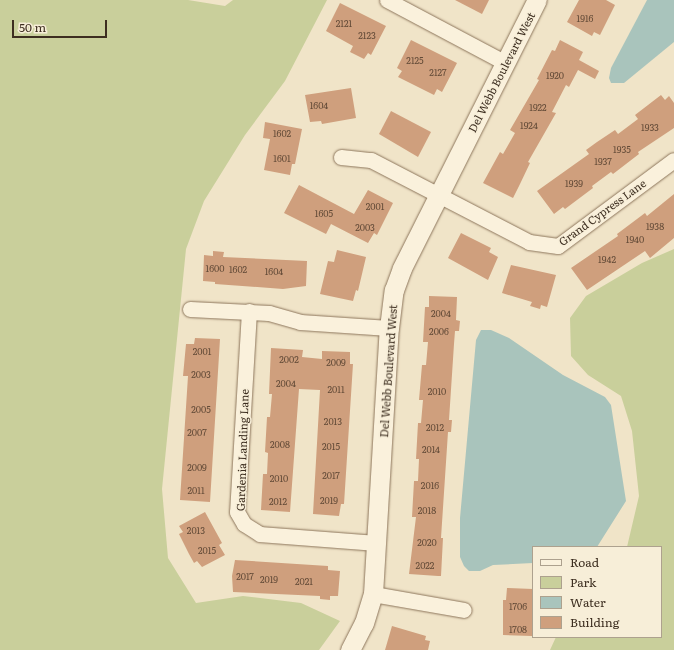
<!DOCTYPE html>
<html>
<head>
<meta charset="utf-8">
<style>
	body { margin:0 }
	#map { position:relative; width:674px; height:650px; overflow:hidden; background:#f0e4c8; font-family:Literata,serif }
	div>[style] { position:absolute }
	.green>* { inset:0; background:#c9cf9b }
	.water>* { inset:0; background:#a9c4bc }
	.building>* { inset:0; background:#cf9f7d }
	.roads { filter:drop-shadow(0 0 1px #8d765c) drop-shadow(0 0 1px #8d765c) }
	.minor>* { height:15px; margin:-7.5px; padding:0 7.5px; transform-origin:7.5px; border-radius:7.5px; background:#faf1dc }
	.tertiary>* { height:19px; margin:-9.5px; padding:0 9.5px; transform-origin:9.5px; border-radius:9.5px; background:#faf1dc }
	span { translate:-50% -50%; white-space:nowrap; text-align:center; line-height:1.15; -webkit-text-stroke:3px #f7eed8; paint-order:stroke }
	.number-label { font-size:9px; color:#624a37 }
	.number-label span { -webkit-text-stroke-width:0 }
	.street-label { font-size:11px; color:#3d2e20 }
	.legend { position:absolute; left:532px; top:546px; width:130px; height:92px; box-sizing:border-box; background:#f7eed8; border:1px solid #ada18e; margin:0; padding:5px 7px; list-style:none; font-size:12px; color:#3d2e20 }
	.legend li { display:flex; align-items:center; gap:8px; height:20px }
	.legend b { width:20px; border:1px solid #ada18e }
	.scale { position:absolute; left:12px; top:20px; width:95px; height:18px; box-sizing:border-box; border:2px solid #3d2e20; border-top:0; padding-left:5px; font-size:12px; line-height:14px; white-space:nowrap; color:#3d2e20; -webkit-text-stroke:3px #f7eed8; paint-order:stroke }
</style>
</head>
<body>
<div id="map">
	<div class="green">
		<div style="clip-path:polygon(0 0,188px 0,225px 6px,233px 0,327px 0,285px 81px,245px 135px,204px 201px,186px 249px,162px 489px,168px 558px,196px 603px,243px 596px,301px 603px,340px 621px,319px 650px,0 650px)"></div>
		<div style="clip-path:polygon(674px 249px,674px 650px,550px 650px,556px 637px,661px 637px,661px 547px,627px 547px,639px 496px,632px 431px,621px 396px,588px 375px,571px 356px,570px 318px,586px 296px,642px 263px)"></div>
	</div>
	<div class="water">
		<div style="clip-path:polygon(647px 0,674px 0,674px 42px,624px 83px,611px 83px,609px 78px,611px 68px)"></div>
		<div style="clip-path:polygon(481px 330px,491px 330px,509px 338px,563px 375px,605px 397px,611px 405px,626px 501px,597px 547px,533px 547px,533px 563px,493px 565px,480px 571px,469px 571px,464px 566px,460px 557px,460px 518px,476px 340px)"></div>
	</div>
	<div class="building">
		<div style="clip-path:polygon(455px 0,489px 0,482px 14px)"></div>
		<div style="clip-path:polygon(579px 0,606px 0,615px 5px,600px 35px,594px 32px,592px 36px,567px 22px)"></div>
		<div style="clip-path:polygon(340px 3px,386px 26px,371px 55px,368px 53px,364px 59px,350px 52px,353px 46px,326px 31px)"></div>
		<div style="clip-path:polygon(411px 40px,457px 63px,442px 92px,437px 89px,434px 95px,398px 77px,402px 71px,397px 68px)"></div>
		<div style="clip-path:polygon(560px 40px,583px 52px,579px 60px,599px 71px,595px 79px,578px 70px,569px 87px,566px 85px,552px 112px,556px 113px,528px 162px,530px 163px,520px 184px,513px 198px,483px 183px,500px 152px,503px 154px,515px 133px,510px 130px,539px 80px,537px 79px,552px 50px,555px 51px)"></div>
		<div style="clip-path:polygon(351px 88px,356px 118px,322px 124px,321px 121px,310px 122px,305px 95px)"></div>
		<div style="clip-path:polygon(661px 95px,665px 100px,669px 96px,674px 103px,674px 128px,638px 152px,639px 154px,613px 174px,611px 172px,592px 186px,593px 188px,565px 209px,563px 207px,554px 214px,537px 191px,589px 154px,586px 150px,597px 142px,615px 130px,618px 134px,638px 119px,635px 115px)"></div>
		<div style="clip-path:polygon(391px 111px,431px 132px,418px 157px,379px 134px)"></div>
		<div style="clip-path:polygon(265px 122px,302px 129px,295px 164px,292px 164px,290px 175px,264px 170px,270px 139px,263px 138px)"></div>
		<div style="clip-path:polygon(299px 185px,354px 214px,368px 190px,393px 203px,377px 235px,374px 233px,368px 243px,331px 224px,326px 234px,284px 213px)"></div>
		<div style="clip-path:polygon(674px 194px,674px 238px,650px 258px,645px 251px,587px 290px,571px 268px,618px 236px,617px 234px,645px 213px,647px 216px)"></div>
		<div style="clip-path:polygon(461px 233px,491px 248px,489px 252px,498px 257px,488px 280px,448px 258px)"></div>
		<div style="clip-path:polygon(337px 250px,366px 257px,358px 291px,356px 290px,353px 301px,320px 294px,328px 261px,334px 262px)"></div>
		<div style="clip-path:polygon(213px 251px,224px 252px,223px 257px,307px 261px,306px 286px,283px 289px,215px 284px,215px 282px,203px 281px,204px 255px,213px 256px)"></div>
		<div style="clip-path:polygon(511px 265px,556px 275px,547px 307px,541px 305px,540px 309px,530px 306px,532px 302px,502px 293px)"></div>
		<div style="clip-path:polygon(429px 296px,457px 297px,456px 320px,460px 321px,459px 331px,455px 331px,454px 344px,449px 420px,452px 420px,451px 432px,448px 432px,441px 538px,443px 538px,441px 576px,438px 576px,409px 574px,416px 517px,412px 517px,414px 481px,418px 481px,419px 459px,416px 459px,418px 423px,421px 423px,423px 400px,419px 400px,422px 365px,426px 365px,428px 342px,423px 342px,425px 307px,429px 307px)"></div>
		<div style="clip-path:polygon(195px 338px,220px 339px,210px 502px,180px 500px,188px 376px,183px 376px,186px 344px,194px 344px)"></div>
		<div style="clip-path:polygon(271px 348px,303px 350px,302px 357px,322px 359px,322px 351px,350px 352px,350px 364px,353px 364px,344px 504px,341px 504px,339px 516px,313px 514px,320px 390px,299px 389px,290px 512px,261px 510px,263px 474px,267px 474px,268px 453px,265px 452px,267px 417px,270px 417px,272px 394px,269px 394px)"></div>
		<div style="clip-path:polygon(205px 512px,222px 543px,219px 545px,225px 555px,202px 567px,197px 561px,194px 563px,189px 554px,179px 534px,183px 532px,179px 526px)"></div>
		<div style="clip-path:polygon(235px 560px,328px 566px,328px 570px,340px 571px,338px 596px,330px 596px,330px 600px,320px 599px,320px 596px,233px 592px,232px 576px)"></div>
		<div style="clip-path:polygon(507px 588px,533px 589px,532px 636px,503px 635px,503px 600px,506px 600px)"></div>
		<div style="clip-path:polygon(392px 626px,426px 636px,425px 640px,430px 641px,428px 650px,385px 650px)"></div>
	</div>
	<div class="roads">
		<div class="minor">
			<div style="left:387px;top:0;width:132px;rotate:27.9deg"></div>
			<div style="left:341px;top:157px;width:30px;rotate:6deg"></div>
			<div style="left:371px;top:160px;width:178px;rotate:27.4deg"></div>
			<div style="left:529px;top:242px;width:29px;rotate:8deg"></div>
			<div style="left:558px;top:246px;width:144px;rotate:-36.6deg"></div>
			<div style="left:190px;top:309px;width:79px;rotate:2.9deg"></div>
			<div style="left:269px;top:313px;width:32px;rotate:16deg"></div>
			<div style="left:300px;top:322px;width:89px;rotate:3.9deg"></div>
			<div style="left:249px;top:311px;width:201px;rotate:93.4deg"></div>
			<div style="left:237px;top:512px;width:14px;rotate:60deg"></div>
			<div style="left:244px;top:524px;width:19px;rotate:32deg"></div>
			<div style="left:260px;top:534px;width:116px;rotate:4.4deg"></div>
			<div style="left:373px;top:594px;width:92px;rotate:10deg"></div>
		</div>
		<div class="tertiary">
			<div style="left:350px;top:650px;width:30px;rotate:-63deg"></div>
			<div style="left:364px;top:623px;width:30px;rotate:-73deg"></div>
			<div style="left:373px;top:594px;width:266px;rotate:-86.6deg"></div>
			<div style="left:389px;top:328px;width:38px;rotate:-83deg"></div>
			<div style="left:394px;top:290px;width:23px;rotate:-70deg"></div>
			<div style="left:402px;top:268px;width:300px;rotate:-63.3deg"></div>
		</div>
	</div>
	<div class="number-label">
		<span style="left:585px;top:18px">1916</span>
		<span style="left:344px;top:23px">2121</span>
		<span style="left:367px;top:35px">2123</span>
		<span style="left:415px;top:60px">2125</span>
		<span style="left:438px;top:72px">2127</span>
		<span style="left:555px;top:75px">1920</span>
		<span style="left:319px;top:105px">1604</span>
		<span style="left:538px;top:107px">1922</span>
		<span style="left:529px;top:125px">1924</span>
		<span style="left:650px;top:127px">1933</span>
		<span style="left:282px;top:133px">1602</span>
		<span style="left:622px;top:149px">1935</span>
		<span style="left:282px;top:158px">1601</span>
		<span style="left:603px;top:161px">1937</span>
		<span style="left:574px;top:183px">1939</span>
		<span style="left:375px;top:206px">2001</span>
		<span style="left:324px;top:213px">1605</span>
		<span style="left:655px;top:226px">1938</span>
		<span style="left:365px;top:227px">2003</span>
		<span style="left:635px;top:239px">1940</span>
		<span style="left:607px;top:259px">1942</span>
		<span style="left:215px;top:268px">1600</span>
		<span style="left:238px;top:269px">1602</span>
		<span style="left:274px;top:271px">1604</span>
		<span style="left:441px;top:313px">2004</span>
		<span style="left:439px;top:331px">2006</span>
		<span style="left:202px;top:351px">2001</span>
		<span style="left:289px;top:359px">2002</span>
		<span style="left:336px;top:362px">2009</span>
		<span style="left:201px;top:374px">2003</span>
		<span style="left:286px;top:383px">2004</span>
		<span style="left:336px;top:389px">2011</span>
		<span style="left:437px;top:391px">2010</span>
		<span style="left:201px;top:409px">2005</span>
		<span style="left:333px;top:421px">2013</span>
		<span style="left:435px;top:427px">2012</span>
		<span style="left:197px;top:432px">2007</span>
		<span style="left:280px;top:444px">2008</span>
		<span style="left:331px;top:446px">2015</span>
		<span style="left:431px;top:449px">2014</span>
		<span style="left:197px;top:467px">2009</span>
		<span style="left:331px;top:475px">2017</span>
		<span style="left:279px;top:478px">2010</span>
		<span style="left:430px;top:485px">2016</span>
		<span style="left:196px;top:490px">2011</span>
		<span style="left:329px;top:500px">2019</span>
		<span style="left:278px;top:501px">2012</span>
		<span style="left:427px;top:510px">2018</span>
		<span style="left:196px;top:530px">2013</span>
		<span style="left:427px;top:542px">2020</span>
		<span style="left:207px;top:550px">2015</span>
		<span style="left:425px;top:565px">2022</span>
		<span style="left:245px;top:576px">2017</span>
		<span style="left:269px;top:579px">2019</span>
		<span style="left:304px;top:581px">2021</span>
		<span style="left:518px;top:606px">1706</span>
		<span style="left:518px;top:629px">1708</span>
	</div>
	<div class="street-label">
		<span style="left:501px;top:72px;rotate:-63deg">Del Webb Boulevard West</span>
		<span style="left:602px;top:212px;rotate:-36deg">Grand Cypress Lane</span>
		<span style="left:388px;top:371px;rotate:-86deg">Del Webb Boulevard West</span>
		<span style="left:242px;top:450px;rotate:-88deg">Gardenia Landing Lane</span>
	</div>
	<ul class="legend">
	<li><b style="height:5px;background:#faf1dc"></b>Road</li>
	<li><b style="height:11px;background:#c9cf9b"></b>Park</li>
	<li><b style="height:11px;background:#a9c4bc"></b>Water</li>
	<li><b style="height:11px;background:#cf9f7d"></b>Building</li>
	</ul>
	<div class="scale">50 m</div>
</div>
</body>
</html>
